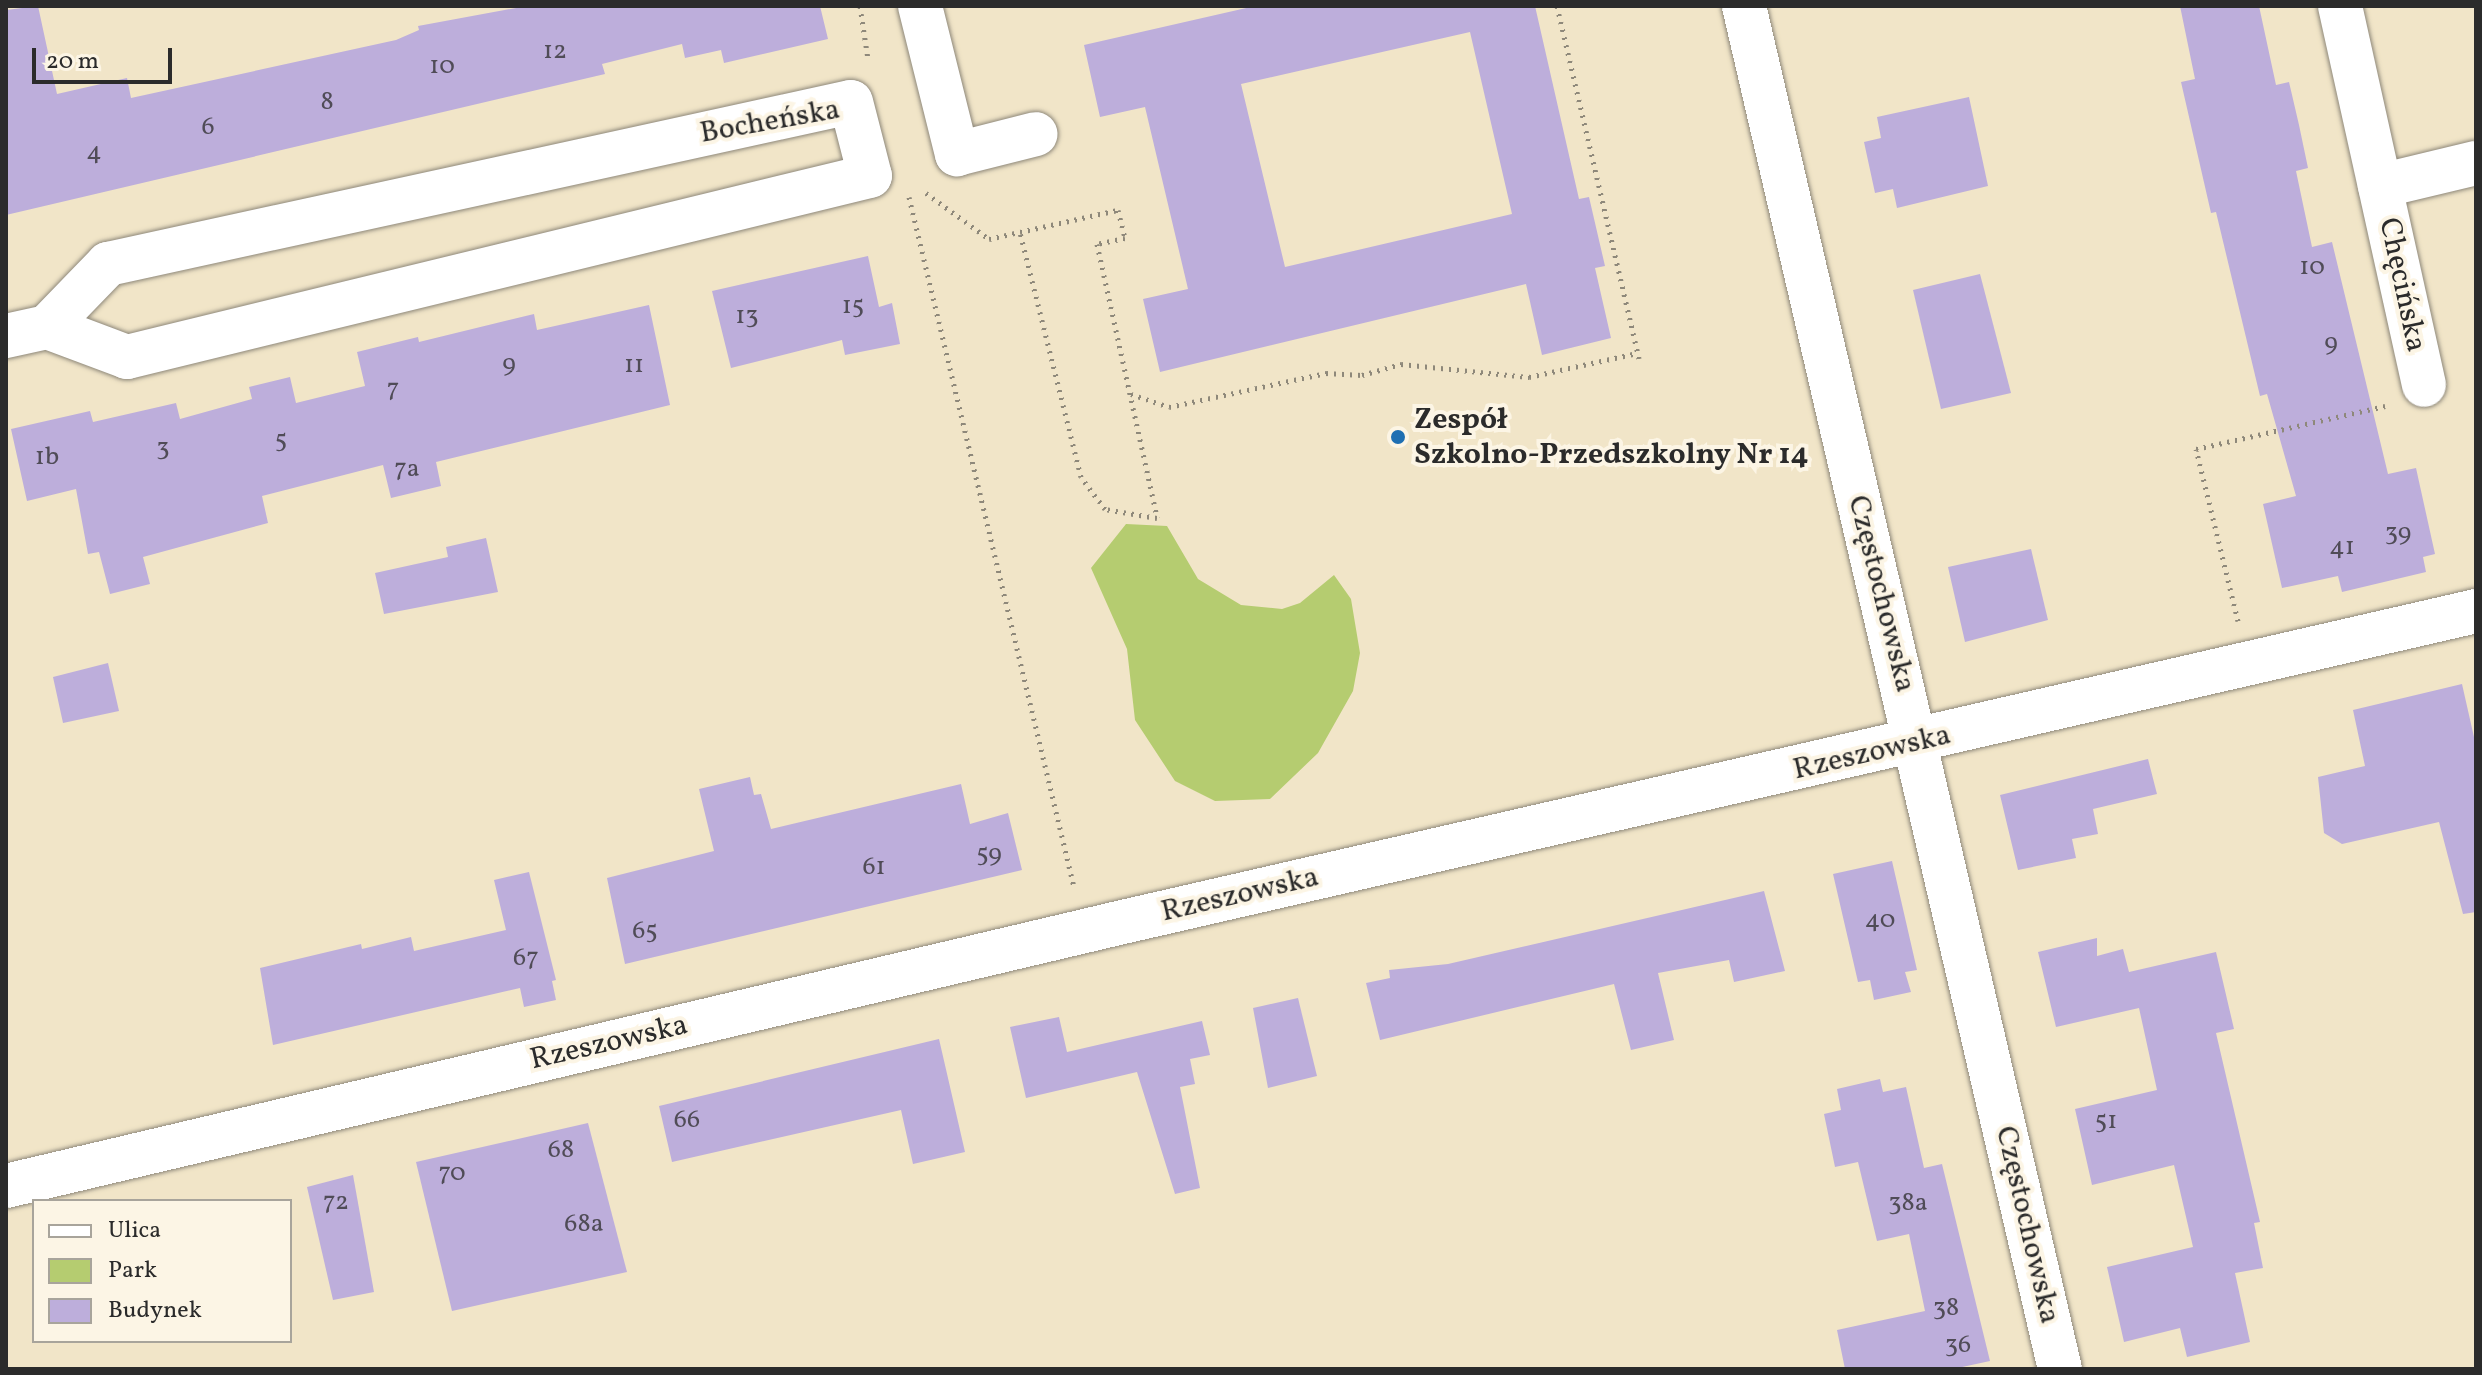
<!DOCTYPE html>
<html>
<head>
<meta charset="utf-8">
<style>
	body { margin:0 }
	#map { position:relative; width:2482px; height:1375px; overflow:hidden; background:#f1e5c8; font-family:Vollkorn,serif }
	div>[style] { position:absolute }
	.green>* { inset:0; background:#b5cc70 }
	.building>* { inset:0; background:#bdaedb }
	.path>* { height:5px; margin-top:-2.5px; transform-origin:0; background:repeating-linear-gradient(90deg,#8e887a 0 2px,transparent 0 8px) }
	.roads { filter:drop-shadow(0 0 2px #8e887a) drop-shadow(0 0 2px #8e887a) }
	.minor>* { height:44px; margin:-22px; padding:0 22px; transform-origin:22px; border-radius:22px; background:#fff }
	.dots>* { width:22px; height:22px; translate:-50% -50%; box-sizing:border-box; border:4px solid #fcf5e5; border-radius:50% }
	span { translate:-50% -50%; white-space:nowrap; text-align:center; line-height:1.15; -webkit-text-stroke:8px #fcf5e5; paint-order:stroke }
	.number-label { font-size:26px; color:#504c57 }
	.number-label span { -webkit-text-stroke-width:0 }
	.street-label { font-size:30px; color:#2b2b2b }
	.poi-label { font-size:30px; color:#2b2b2b; font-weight:700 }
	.left { translate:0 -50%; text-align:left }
	.frame { position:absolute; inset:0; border:8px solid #2b2b2b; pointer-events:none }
	.legend { position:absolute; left:32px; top:1199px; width:260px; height:144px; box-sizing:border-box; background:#fcf5e5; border:2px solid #a8a49b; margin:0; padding:10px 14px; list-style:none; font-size:24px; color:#2b2b2b }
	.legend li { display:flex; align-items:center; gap:16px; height:40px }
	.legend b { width:40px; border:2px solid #a8a49b }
	.scale { position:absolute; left:32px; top:48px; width:140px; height:36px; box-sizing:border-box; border:4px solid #2b2b2b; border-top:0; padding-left:10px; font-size:24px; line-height:28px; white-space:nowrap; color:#2b2b2b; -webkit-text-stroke:6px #fcf5e5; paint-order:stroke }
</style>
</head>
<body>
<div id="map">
	<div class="green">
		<div style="clip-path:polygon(1126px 524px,1167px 526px,1198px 579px,1241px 605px,1282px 609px,1300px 603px,1334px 575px,1351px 599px,1360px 653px,1353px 691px,1318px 753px,1270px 799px,1215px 801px,1175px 781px,1135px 720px,1127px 649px,1091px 568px)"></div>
	</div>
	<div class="building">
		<div style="clip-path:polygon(38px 6px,57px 94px,127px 78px,131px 98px,396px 40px,419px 30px,418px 26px,527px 6px,820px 6px,828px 39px,724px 63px,721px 50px,685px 58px,682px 44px,602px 64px,605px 74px,6px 215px,6px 10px)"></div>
		<div style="clip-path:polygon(evenodd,1255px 6px,1535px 6px,1579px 199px,1589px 197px,1605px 266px,1595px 268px,1611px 338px,1542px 355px,1526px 284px,1160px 372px,1143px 299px,1188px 289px,1145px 107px,1100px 117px,1084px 45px,1255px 6px,1470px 32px,1512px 214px,1285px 267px,1241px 84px,1470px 32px)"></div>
		<div style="clip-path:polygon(2180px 6px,2259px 6px,2276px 85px,2289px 82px,2299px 125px,2308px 168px,2296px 171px,2312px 247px,2332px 242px,2388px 474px,2416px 468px,2435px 554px,2423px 557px,2426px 572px,2342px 592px,2338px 576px,2282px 588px,2263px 504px,2296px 496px,2267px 394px,2260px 396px,2216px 212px,2211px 213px,2181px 82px,2195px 79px)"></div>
		<div style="clip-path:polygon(1969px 97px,1988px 186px,1897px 208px,1893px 189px,1875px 193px,1864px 142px,1881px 138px,1877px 117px)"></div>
		<div style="clip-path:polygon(868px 256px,879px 307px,892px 303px,900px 344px,845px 355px,842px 340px,731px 368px,712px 291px)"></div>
		<div style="clip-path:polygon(1980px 274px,2011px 393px,1941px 409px,1913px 290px)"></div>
		<div style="clip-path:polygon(649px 305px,670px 405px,436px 462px,441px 486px,391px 498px,383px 465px,262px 496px,268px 523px,143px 557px,150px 584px,110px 594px,99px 552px,88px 554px,76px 489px,27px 501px,11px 429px,90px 411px,93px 422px,176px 403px,180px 419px,252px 399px,249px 387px,290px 377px,296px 403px,365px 386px,357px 352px,418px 337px,419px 342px,534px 314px,537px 330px)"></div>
		<div style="clip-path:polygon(486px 538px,498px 592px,384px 614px,375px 573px,448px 557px,446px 547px)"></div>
		<div style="clip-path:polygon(2031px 549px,2048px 620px,1965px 642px,1948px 567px)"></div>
		<div style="clip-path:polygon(108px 663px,119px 711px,63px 723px,53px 677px)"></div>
		<div style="clip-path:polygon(2462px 684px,2476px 746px,2476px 912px,2463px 914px,2439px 822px,2342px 844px,2324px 833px,2318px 777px,2365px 766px,2353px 710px)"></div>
		<div style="clip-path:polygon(2148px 759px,2157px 794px,2093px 809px,2098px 834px,2072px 839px,2076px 858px,2018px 870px,2000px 795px)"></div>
		<div style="clip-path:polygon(750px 777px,754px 795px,761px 794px,771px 829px,961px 784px,970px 824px,1008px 813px,1022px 870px,625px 964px,607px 878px,714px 851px,699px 789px)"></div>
		<div style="clip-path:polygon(1892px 861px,1917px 970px,1905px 972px,1911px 992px,1874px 1000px,1870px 980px,1858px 982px,1833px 874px)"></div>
		<div style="clip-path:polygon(529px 872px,556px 980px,552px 981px,556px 1000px,524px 1007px,520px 988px,273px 1045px,260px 968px,361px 944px,362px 949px,411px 937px,414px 951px,506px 930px,494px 880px)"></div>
		<div style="clip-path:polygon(1764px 891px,1785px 971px,1734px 982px,1729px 960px,1658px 973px,1674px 1040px,1631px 1050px,1614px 984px,1380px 1040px,1366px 983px,1390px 978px,1389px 970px,1448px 964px)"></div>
		<div style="clip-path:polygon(2097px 938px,2097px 956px,2123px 949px,2129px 972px,2216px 952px,2234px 1029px,2216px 1033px,2260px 1222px,2254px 1223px,2263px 1268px,2235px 1273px,2250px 1342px,2187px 1357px,2180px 1328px,2124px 1342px,2107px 1267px,2193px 1247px,2174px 1165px,2092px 1185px,2075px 1109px,2157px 1090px,2139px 1008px,2056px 1027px,2038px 952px)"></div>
		<div style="clip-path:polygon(1298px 998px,1317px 1076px,1268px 1088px,1253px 1008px)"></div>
		<div style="clip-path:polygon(1059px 1017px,1067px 1052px,1202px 1021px,1210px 1055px,1190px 1059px,1195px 1084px,1180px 1087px,1200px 1188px,1175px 1194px,1137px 1072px,1026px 1098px,1010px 1027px)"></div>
		<div style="clip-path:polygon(939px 1039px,965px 1152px,913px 1164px,901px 1110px,672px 1162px,659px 1106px)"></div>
		<div style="clip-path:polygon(1880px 1079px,1883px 1092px,1906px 1087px,1924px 1168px,1942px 1164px,1990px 1361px,1953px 1369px,1845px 1369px,1837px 1330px,1925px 1311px,1909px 1234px,1877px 1241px,1858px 1162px,1835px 1167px,1824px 1114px,1841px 1110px,1837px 1089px)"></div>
		<div style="clip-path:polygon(588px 1123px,627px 1272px,452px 1311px,416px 1162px)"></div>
		<div style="clip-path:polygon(353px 1175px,374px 1292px,333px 1300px,307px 1187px)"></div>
	</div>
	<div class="path">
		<div style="left:860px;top:6px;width:54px;rotate:81.4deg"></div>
		<div style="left:1557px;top:6px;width:362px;rotate:76.9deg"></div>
		<div style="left:926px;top:193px;width:78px;rotate:36.1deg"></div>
		<div style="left:989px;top:239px;width:32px;rotate:-13deg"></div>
		<div style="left:1020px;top:232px;width:100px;rotate:-12.7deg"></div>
		<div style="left:1118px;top:210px;width:29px;rotate:76deg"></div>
		<div style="left:1125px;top:238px;width:29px;rotate:168deg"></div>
		<div style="left:1097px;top:244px;width:280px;rotate:77.6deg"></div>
		<div style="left:1157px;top:518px;width:53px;rotate:-170.2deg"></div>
		<div style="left:1105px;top:509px;width:40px;rotate:-127deg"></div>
		<div style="left:1081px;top:477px;width:252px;rotate:-104deg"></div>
		<div style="left:909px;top:197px;width:709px;rotate:76.55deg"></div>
		<div style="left:1131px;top:394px;width:40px;rotate:18.9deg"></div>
		<div style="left:1169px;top:407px;width:161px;rotate:-12.2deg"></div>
		<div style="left:1326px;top:373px;width:36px;rotate:3deg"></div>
		<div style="left:1362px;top:375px;width:41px;rotate:-15.8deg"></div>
		<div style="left:1401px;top:364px;width:129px;rotate:5.8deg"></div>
		<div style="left:1529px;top:377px;width:111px;rotate:-12.5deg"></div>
		<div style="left:2238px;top:621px;width:177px;rotate:-103.7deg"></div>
		<div style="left:2196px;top:449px;width:194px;rotate:-12.8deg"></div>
	</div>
	<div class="roads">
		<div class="minor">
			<div style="left:920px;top:6px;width:153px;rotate:76deg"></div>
			<div style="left:957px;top:154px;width:81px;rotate:-14.2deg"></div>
			<div style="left:1744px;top:6px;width:1399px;rotate:76.95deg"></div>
			<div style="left:2340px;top:6px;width:388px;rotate:77.5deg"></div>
			<div style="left:2380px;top:186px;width:99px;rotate:-13.5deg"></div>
			<div style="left:6px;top:336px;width:42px;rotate:-12.4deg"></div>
			<div style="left:47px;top:327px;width:88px;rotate:-45.9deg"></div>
			<div style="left:108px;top:264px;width:760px;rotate:-12.3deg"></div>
			<div style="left:851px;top:102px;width:76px;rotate:75.6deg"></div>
			<div style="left:870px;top:176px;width:765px;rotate:166.31deg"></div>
			<div style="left:127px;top:357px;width:85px;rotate:-159.4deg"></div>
			<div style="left:6px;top:1186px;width:1139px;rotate:-13.3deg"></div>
			<div style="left:1114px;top:924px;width:1398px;rotate:-12.94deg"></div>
		</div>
	</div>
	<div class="dots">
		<div style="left:1398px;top:437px;background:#1f6fb2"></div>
	</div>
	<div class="number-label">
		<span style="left:555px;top:52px">12</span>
		<span style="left:442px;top:67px">10</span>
		<span style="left:327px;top:103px">8</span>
		<span style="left:208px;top:128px">6</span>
		<span style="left:94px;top:153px">4</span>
		<span style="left:2312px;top:268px">10</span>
		<span style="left:853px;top:307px">15</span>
		<span style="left:747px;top:317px">13</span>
		<span style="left:2331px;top:344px">9</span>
		<span style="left:509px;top:365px">9</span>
		<span style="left:634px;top:366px">11</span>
		<span style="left:393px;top:390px">7</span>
		<span style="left:281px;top:441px">5</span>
		<span style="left:163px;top:449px">3</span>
		<span style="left:47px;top:458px">1b</span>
		<span style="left:407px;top:470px">7a</span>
		<span style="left:2398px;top:534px">39</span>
		<span style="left:2342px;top:548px">41</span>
		<span style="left:989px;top:855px">59</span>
		<span style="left:874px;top:868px">61</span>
		<span style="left:1880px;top:921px">40</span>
		<span style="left:645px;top:932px">65</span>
		<span style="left:526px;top:959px">67</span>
		<span style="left:687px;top:1121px">66</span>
		<span style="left:2106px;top:1122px">51</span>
		<span style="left:561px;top:1151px">68</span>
		<span style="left:452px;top:1174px">70</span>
		<span style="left:336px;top:1203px">72</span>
		<span style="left:1908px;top:1204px">38a</span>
		<span style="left:584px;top:1225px">68a</span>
		<span style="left:1946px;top:1309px">38</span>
		<span style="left:1958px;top:1346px">36</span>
	</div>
	<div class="street-label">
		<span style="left:770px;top:122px;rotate:-10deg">Bocheńska</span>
		<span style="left:2402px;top:285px;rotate:78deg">Chęcińska</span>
		<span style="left:1881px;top:594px;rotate:76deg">Częstochowska</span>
		<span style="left:1872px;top:753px;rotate:-13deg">Rzeszowska</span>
		<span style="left:1240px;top:895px;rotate:-13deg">Rzeszowska</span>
		<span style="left:609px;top:1043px;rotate:-13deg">Rzeszowska</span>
		<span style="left:2027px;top:1225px;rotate:77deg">Częstochowska</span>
	</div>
	<div class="poi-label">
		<span class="left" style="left:1414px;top:437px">Zespół<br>Szkolno-Przedszkolny Nr 14</span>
	</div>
	<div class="frame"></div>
	<ul class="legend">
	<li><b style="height:10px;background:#fff"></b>Ulica</li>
	<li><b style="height:22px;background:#b5cc70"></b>Park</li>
	<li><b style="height:22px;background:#bdaedb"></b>Budynek</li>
	</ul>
	<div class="scale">20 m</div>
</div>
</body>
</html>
